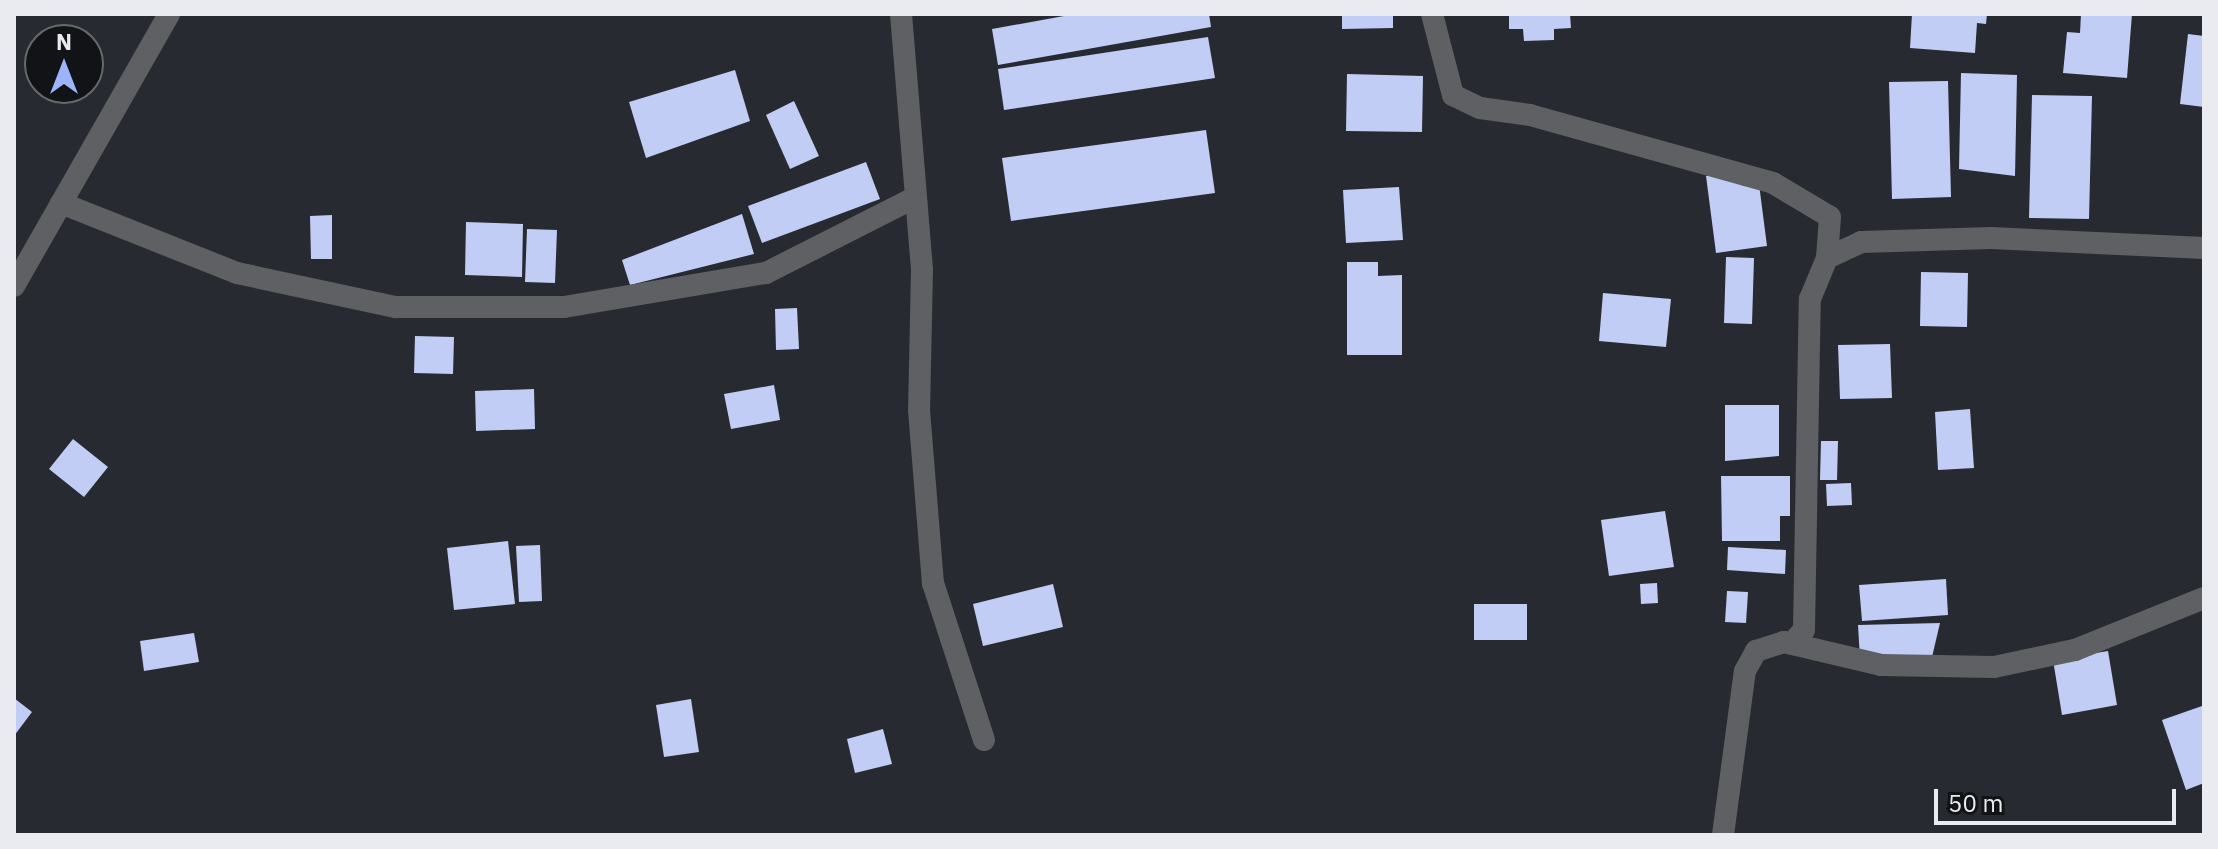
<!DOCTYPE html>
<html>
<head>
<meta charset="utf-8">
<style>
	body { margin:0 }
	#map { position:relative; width:2218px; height:849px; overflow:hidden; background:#282a31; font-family:"IBM Plex Sans",sans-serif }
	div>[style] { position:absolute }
	.building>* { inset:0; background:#c1cdf5 }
	.minor>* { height:22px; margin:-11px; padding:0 11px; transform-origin:11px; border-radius:11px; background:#5f6064 }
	span { translate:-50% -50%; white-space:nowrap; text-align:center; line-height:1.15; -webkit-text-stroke:8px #121316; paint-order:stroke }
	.frame { position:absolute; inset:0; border:16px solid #eaebf0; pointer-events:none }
	.north { position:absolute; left:24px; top:24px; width:80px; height:80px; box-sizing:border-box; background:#121316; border:2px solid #68696d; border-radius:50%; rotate:0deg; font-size:22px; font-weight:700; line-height:32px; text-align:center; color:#eaebf0 }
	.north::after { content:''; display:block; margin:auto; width:28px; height:36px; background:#9eb4fd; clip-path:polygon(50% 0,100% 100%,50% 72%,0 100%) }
	.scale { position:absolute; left:1934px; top:789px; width:242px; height:36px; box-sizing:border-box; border:4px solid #eaebf0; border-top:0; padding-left:10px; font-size:24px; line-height:28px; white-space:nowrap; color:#eaebf0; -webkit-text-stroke:6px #121316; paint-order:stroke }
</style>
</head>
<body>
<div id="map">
	<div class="building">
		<div style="clip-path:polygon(1075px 14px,1209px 14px,1211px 27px,998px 65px,992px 29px)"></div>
		<div style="clip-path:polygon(1342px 14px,1393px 14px,1393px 28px,1342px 29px)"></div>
		<div style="clip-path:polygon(1509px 14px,1570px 14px,1571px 28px,1554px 29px,1554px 40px,1524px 41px,1523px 29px,1509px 29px)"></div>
		<div style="clip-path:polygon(1912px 14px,1987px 14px,1986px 24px,1977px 23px,1975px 53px,1910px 48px)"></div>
		<div style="clip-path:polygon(2081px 14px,2132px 14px,2127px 78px,2063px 73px,2067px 32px,2080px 33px)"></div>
		<div style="clip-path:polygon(2188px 34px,2204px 36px,2204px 107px,2180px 104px)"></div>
		<div style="clip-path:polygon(1208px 37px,1215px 78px,1004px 110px,998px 69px)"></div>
		<div style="clip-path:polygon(735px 70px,750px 121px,646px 158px,629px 102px)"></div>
		<div style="clip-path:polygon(1961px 73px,2017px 75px,2015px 176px,1959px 169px)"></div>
		<div style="clip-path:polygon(1347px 74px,1423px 76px,1422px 132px,1346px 131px)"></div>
		<div style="clip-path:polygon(1948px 81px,1951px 197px,1892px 199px,1889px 82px)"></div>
		<div style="clip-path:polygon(2032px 95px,2092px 96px,2089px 219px,2029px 218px)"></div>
		<div style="clip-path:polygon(794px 101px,819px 156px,790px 169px,766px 115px)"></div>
		<div style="clip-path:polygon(1206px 130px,1215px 193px,1011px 221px,1002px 158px)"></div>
		<div style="clip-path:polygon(866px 162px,880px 199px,762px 243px,748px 206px)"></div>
		<div style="clip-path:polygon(1732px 173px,1743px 186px,1759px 184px,1767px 246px,1716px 253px,1706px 176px)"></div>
		<div style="clip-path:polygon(1399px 187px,1403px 240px,1346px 243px,1343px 190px)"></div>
		<div style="clip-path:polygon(742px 214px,754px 254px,630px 285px,622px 260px)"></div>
		<div style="clip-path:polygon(332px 215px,332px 259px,311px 259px,310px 216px)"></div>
		<div style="clip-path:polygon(466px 222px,523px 224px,522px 277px,465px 275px)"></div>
		<div style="clip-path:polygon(527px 229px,557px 230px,555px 283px,525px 282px)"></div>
		<div style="clip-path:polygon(1726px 257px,1754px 258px,1752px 324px,1724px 323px)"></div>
		<div style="clip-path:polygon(1347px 262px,1378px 262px,1378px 276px,1402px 275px,1402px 355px,1347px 355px)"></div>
		<div style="clip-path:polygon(1921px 272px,1968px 273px,1967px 327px,1920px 326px)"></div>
		<div style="clip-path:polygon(1603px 293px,1671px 299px,1666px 347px,1599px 341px)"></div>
		<div style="clip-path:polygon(797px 308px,799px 349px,776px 350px,775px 309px)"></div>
		<div style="clip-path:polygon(415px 336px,454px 337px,453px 374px,414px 373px)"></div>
		<div style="clip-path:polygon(1890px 344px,1892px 398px,1840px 399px,1838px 345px)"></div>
		<div style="clip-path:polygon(774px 385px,780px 420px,731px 429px,724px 394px)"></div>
		<div style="clip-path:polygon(534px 389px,535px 429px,476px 431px,475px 391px)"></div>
		<div style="clip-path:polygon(1725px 405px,1779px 405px,1779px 456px,1725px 461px)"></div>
		<div style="clip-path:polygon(1970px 409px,1974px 468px,1938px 470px,1935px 412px)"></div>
		<div style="clip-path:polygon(73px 439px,108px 467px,84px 497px,49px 469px)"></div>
		<div style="clip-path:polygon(1821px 441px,1838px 441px,1837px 480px,1820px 480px)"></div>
		<div style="clip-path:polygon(1721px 476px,1790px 476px,1790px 516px,1780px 516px,1780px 541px,1722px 541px)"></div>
		<div style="clip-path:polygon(1851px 483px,1852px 505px,1827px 506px,1826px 484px)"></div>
		<div style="clip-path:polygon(1665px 511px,1674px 567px,1609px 576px,1601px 520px)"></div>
		<div style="clip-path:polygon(508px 541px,515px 604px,454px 610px,447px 548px)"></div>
		<div style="clip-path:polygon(540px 545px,542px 601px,519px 602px,516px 546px)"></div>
		<div style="clip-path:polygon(1728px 547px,1786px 550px,1785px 574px,1727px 570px)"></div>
		<div style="clip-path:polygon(1946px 579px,1948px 615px,1862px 621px,1859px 585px)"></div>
		<div style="clip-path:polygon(1657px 583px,1658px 603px,1641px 604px,1640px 584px)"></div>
		<div style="clip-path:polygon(1053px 584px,1063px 627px,983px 646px,973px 604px)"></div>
		<div style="clip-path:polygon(1727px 591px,1748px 592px,1746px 623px,1725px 622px)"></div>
		<div style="clip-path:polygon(1474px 604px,1527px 604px,1527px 640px,1474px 640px)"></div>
		<div style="clip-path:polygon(1940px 623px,1932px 657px,1860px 659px,1858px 625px)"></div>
		<div style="clip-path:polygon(194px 633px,199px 662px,144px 671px,140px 641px)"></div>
		<div style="clip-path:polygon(2108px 651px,2117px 705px,2062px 715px,2053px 660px)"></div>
		<div style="clip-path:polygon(14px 698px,32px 712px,14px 736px)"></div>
		<div style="clip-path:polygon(691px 699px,699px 752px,664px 757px,656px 705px)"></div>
		<div style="clip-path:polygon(2202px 706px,2204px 783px,2186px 790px,2162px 720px)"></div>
		<div style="clip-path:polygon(883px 729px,892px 764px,855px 773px,847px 739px)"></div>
	</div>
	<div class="minor">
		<div style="left:901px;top:14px;width:257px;rotate:85.3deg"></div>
		<div style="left:922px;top:270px;width:140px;rotate:91.2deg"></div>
		<div style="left:919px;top:410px;width:174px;rotate:85.4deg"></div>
		<div style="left:933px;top:583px;width:165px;rotate:72deg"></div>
		<div style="left:1432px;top:14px;width:84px;rotate:75.5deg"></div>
		<div style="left:1453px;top:95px;width:30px;rotate:26deg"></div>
		<div style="left:1480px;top:108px;width:50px;rotate:8deg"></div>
		<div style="left:1530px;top:115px;width:252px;rotate:15.6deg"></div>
		<div style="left:1773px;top:183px;width:66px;rotate:30.8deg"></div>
		<div style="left:1830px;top:217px;width:41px;rotate:94.2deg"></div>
		<div style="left:61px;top:203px;width:189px;rotate:21.7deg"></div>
		<div style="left:237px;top:273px;width:163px;rotate:12.1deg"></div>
		<div style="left:396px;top:307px;width:168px"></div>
		<div style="left:564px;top:307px;width:205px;rotate:-9.6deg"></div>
		<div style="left:766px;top:273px;width:164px;rotate:-26.9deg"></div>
		<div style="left:14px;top:286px;width:313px;rotate:-60.3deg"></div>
		<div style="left:1791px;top:644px;width:19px;rotate:-47deg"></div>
		<div style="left:1804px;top:630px;width:331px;rotate:-89deg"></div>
		<div style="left:1810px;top:299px;width:44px;rotate:-67.5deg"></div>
		<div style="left:1827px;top:258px;width:38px;rotate:-25deg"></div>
		<div style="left:1861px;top:242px;width:130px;rotate:-1.8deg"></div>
		<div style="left:1991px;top:238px;width:213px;rotate:2.7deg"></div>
		<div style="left:1723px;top:835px;width:165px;rotate:-82.4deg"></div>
		<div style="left:1745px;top:671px;width:23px;rotate:-61deg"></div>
		<div style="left:1756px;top:651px;width:29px;rotate:-18deg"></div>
		<div style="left:1784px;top:642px;width:100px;rotate:13.3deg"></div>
		<div style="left:1881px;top:665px;width:113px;rotate:1deg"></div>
		<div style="left:1994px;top:667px;width:83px;rotate:-11.9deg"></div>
		<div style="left:2075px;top:650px;width:139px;rotate:-22deg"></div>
	</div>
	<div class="frame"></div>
	<div class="north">N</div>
	<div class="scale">50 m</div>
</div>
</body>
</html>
